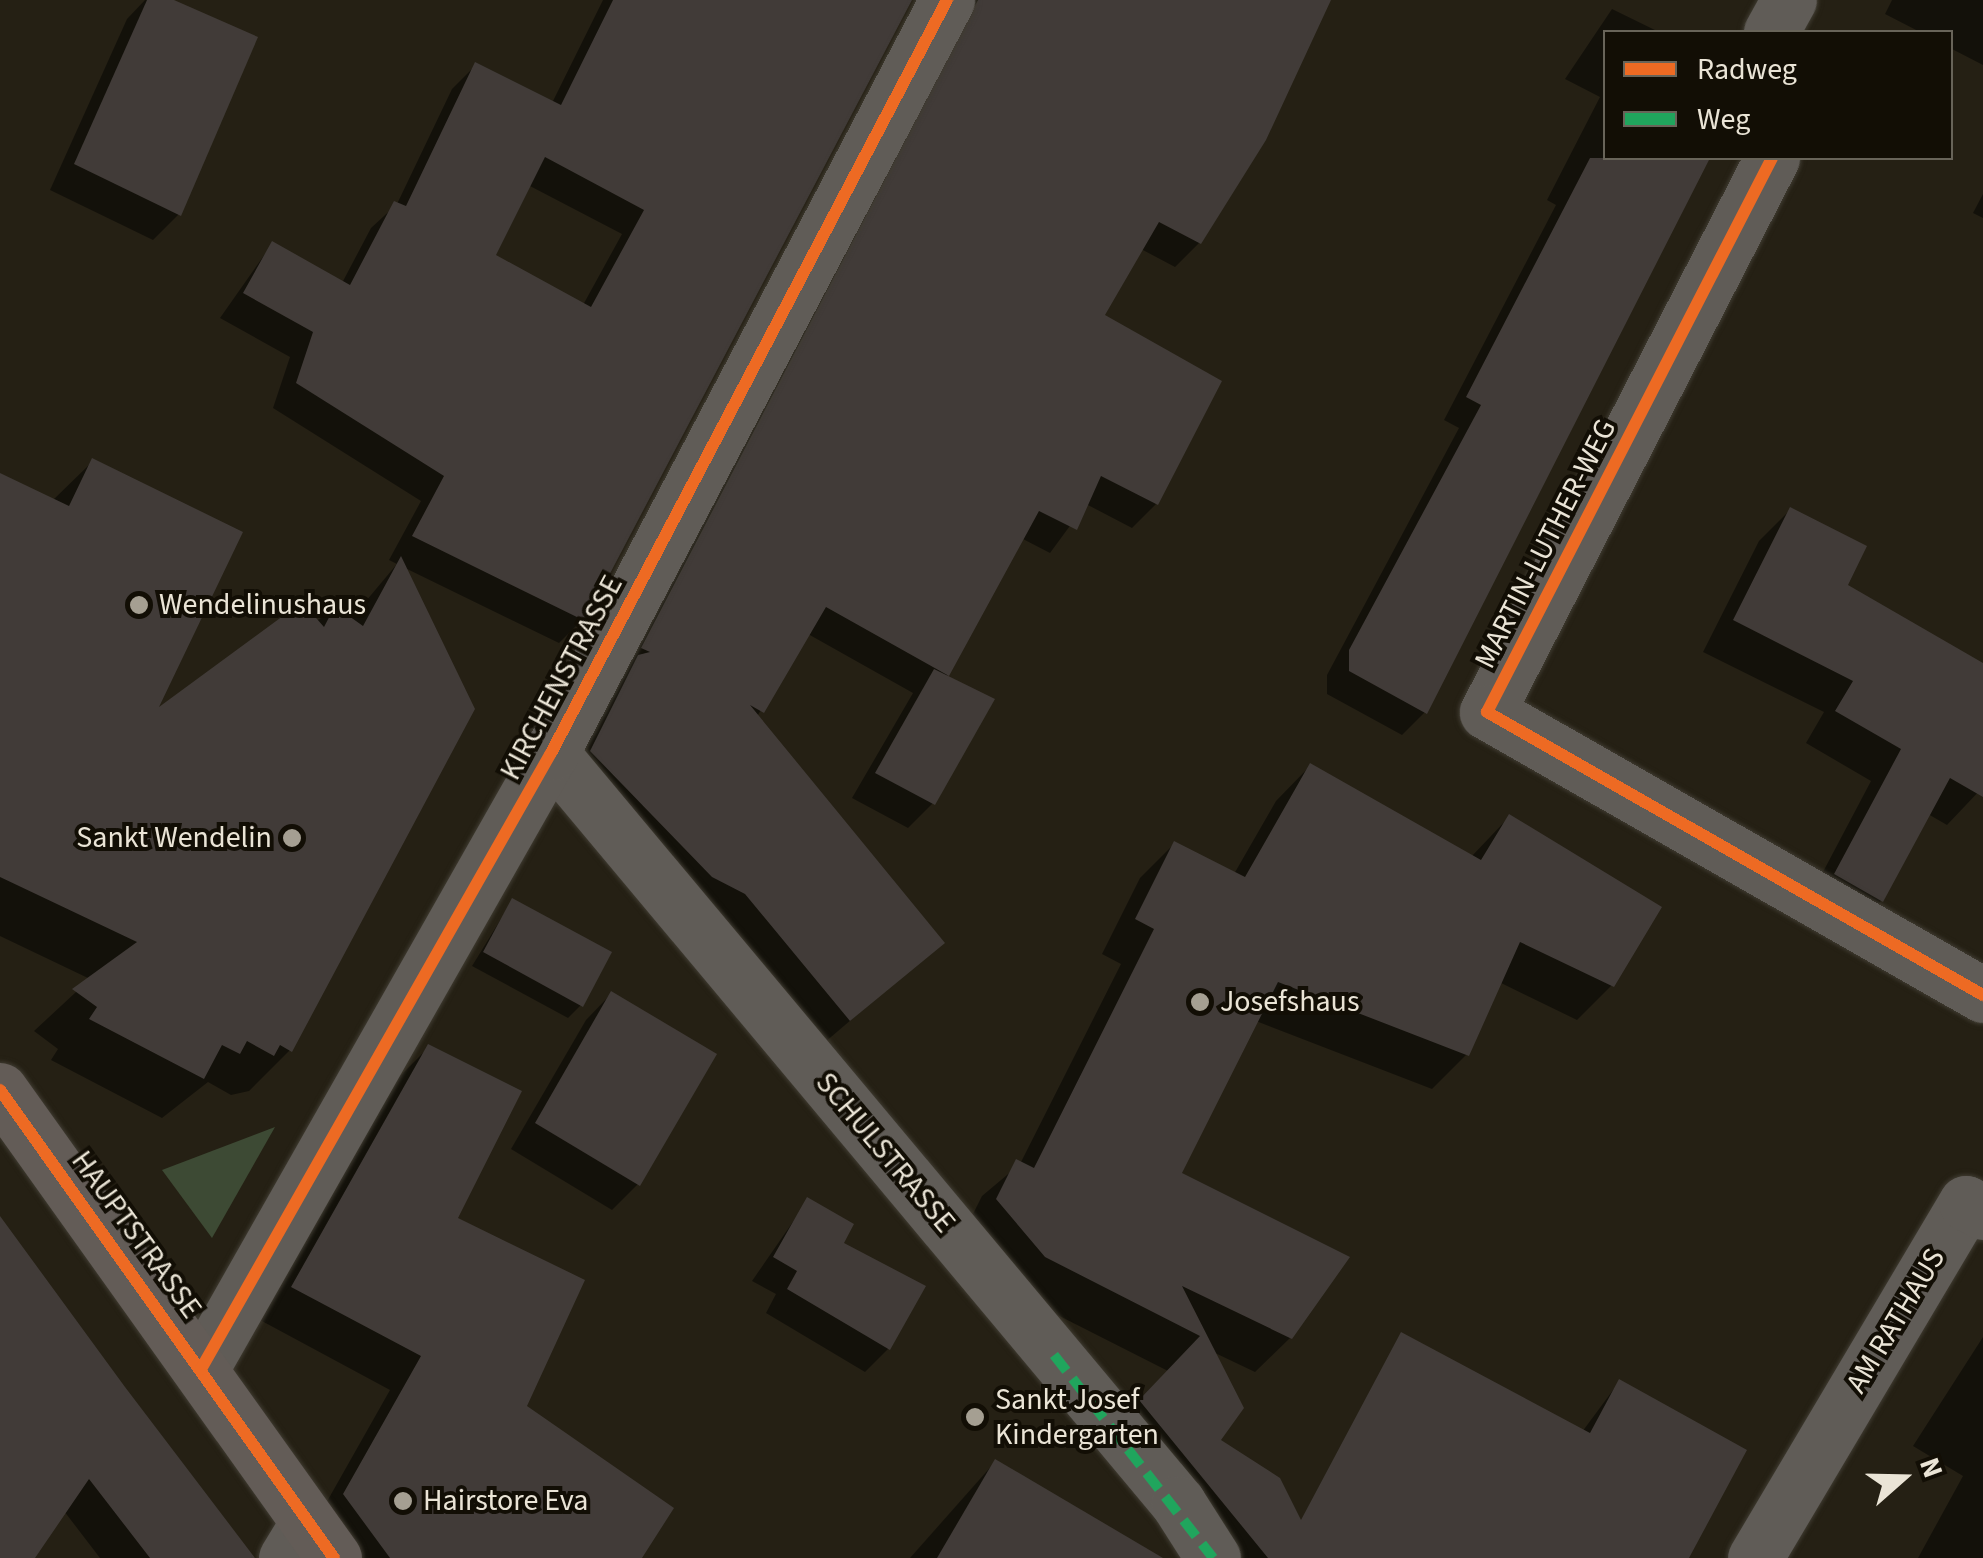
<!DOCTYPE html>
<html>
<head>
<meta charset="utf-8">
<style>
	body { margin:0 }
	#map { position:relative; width:1983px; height:1558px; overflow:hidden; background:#252014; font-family:"Source Sans 3",sans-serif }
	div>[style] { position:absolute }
	.green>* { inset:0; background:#3d4a34 }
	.shadow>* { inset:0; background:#0007 }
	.building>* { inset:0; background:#413b38 }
	.roads { filter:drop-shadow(0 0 2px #3f3b31) drop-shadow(0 0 2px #3f3b31) }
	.street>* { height:55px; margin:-27.5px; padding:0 27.5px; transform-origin:27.5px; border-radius:27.5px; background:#605c57 }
	.secondary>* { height:55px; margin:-27.5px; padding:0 27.5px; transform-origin:27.5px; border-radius:27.5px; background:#635c57 }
	.quiet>* { height:10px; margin-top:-5px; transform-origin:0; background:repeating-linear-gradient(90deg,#20a55d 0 20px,transparent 0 30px) }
	.cycleway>* { height:12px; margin:-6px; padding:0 6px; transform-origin:6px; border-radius:6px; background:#ed6a23 }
	.dots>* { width:28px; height:28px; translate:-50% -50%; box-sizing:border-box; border:5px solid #120e05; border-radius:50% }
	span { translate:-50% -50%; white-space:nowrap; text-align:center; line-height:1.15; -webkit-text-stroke:8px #120e05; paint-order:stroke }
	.street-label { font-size:30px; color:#eae4d6 }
	.poi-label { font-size:30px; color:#eae4d6 }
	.left { translate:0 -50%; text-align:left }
	.right { translate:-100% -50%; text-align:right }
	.legend { position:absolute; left:1603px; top:30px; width:350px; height:130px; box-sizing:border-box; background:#120e05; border:2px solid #686459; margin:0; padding:12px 18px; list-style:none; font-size:30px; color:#eae4d6 }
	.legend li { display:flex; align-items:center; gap:20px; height:50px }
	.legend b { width:50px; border:2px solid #686459 }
	.north { position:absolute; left:1853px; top:1428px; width:100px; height:100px; -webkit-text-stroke:8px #120e05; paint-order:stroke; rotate:70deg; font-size:28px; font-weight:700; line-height:40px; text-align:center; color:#eae4d6 }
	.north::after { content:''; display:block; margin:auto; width:35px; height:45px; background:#eae4d6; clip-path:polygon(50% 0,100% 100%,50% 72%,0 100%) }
</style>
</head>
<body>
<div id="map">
	<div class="green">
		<div style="clip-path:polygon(275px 1127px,212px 1238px,162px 1170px)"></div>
	</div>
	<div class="shadow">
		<div style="clip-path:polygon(145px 0,168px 0,179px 214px,153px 240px,50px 190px,127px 19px)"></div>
		<div style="clip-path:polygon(evenodd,603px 0,909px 0,583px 619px,559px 643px,403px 567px,290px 1050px,249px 1091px,231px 1095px,208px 1082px,162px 1118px,51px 1060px,58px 1049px,34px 1031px,90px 979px,0 936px,0 477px,52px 501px,93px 461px,153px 714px,335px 610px,350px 620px,397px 564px,389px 560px,421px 501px,273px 408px,290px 357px,220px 318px,272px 244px,342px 283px,371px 228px,397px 204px,452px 89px,476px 65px,552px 103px,603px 0,528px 185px,622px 234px,583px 305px,493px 256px,528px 185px)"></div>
		<div style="clip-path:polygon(936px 0,1330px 0,1199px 243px,1175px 267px,1141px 249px,1101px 316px,1156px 504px,1132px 528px,1086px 504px,1050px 553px,1021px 538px,946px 677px,933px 803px,908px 828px,852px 798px,913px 693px,808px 634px,756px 718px,941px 943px,824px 1043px,567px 776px)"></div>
		<div style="clip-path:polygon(1892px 0,1983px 0,1983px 65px,1950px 48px,1950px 32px,1920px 32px,1885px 14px)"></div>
		<div style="clip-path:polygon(1612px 9px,1659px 32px,1606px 32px,1606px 158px,1707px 158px,1425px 712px,1402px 735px,1327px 694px,1327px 675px,1459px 428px,1444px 420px,1556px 205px,1547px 200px,1600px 97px,1565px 79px)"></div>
		<div style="clip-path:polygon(1983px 194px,1983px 218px,1973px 213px)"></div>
		<div style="clip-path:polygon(1790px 510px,1844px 586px,1983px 667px,1983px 787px,1947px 825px,1928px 814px,1881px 901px,1850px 932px,1805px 906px,1871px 781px,1806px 743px,1824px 712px,1703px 652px,1759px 541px)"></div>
		<div style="clip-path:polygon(1310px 766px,1471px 857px,1509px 817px,1612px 985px,1577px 1020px,1499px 982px,1467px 1054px,1432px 1089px,1256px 1021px,1179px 1174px,1290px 1338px,1255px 1372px,1213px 1352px,1218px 1441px,1318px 1558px,1206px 1558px,1107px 1437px,1168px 1371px,1010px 1291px,963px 1234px,982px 1196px,1020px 1164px,1121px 964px,1102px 954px,1140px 878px,1174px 844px,1234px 874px,1276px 801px)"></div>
		<div style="clip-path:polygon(512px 901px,581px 1005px,568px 1018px,472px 966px)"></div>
		<div style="clip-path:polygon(611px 994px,638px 1184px,612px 1210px,511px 1149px,586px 1020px)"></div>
		<div style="clip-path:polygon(429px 1047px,455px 1219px,523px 1407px,639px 1558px,334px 1558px,312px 1528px,390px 1390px,260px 1320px,396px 1080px)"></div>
		<div style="clip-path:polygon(808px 1200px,841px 1244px,888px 1349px,865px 1372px,766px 1313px,776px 1294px,752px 1281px)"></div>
		<div style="clip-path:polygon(0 1220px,248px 1558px,100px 1558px,64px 1511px,0 1558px)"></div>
		<div style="clip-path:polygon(1983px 1337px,1983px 1558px,1918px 1558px,1963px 1476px,1913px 1446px)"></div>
		<div style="clip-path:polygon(1619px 1382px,1685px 1558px,1401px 1558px,1582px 1432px)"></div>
		<div style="clip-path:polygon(995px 1462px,1105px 1558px,910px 1558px)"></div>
	</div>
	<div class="building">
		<div style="clip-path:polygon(147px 0,174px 0,258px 37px,181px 216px,74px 164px)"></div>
		<div style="clip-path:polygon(evenodd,613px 0,912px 0,585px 621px,412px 536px,444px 476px,296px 383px,313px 332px,243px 293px,272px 241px,350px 285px,394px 201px,406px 206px,475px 62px,561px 105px,613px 0,545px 157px,644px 210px,591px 307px,496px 255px,545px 157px)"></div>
		<div style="clip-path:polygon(978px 0,1331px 0,1266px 140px,1201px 244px,1159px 222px,1105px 315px,1222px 381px,1158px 505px,1101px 476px,1077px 530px,1039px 511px,949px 676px,826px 607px,764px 713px,750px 705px,945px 943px,850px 1021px,745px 894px,712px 877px,590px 751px,638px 655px,650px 652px,641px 648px)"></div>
		<div style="clip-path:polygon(1590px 158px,1710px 158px,1427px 714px,1349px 671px,1349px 650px,1481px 405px,1466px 397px)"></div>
		<div style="clip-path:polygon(92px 458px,243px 532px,159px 707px,302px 602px,324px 627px,335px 606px,363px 626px,401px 556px,475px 709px,292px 1052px,280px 1045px,274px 1056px,247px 1041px,240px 1054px,222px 1045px,204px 1079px,89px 1019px,97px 1007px,72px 989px,137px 942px,0 877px,0 473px,69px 506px)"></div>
		<div style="clip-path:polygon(1790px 507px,1867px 546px,1848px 585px,1983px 663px,1983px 797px,1950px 778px,1883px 902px,1834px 874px,1901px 749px,1835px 711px,1853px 681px,1733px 620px)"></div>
		<div style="clip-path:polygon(934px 669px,995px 699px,935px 805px,875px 773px)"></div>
		<div style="clip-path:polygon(1310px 763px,1481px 860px,1509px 814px,1662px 907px,1614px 987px,1520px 942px,1469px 1056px,1278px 982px,1182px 1173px,1350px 1257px,1292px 1339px,1182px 1286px,1244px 1408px,1221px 1440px,1280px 1478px,1301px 1520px,1401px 1332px,1590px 1433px,1619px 1379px,1747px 1450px,1689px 1558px,1268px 1558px,1139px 1400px,1200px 1336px,1045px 1257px,996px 1199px,1016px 1159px,1034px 1168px,1154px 929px,1135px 919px,1174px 841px,1245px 877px)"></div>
		<div style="clip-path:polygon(512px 898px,612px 952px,583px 1007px,483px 952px)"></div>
		<div style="clip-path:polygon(611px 991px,717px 1054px,640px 1186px,535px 1123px)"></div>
		<div style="clip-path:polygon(428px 1044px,522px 1091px,458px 1218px,585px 1280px,527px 1406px,674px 1508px,642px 1558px,390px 1558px,343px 1494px,421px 1356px,291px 1287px)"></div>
		<div style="clip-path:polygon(807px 1197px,854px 1224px,844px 1243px,926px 1286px,890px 1350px,787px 1289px,797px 1271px,773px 1257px)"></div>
		<div style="clip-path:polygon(0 1216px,125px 1387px,255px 1558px,150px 1558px,89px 1479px,35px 1558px,0 1558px)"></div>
		<div style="clip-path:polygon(995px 1459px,1041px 1486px,1163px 1558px,937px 1558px)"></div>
	</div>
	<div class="roads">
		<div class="street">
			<div style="left:1771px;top:32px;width:37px;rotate:-61deg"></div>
			<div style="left:1772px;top:158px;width:623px;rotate:117.22deg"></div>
			<div style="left:1487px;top:712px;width:571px;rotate:29.71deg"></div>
			<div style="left:551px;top:753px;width:978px;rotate:50.1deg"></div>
			<div style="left:1178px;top:1503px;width:65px;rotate:57.5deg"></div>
			<div style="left:201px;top:1369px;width:708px;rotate:-60.4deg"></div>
			<div style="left:551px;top:753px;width:851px;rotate:-62.26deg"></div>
			<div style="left:286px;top:1558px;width:42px;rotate:-58.6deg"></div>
			<div style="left:1755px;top:1558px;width:413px;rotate:-59.3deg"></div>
			<div style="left:1966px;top:1203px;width:19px;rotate:28deg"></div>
		</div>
		<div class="secondary">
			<div style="left:0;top:1090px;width:575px;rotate:54.49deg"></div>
		</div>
	</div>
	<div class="quiet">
		<div style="left:1054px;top:1355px;width:258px;rotate:51.9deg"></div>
	</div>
	<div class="cycleway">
		<div style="left:1772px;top:158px;width:623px;rotate:117.22deg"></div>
		<div style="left:1487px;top:712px;width:571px;rotate:29.71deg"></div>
		<div style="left:0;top:1090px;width:575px;rotate:54.49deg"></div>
		<div style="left:201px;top:1369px;width:708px;rotate:-60.4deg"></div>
		<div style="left:551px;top:753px;width:851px;rotate:-62.26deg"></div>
	</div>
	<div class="dots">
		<div style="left:139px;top:605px;background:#a59f92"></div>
		<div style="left:292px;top:838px;background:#a59f92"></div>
		<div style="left:1200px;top:1002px;background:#a59f92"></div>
		<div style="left:975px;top:1417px;background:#a59f92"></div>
		<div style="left:403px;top:1501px;background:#a59f92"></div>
	</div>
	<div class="street-label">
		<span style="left:1546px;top:544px;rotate:-63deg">MARTIN-LUTHER-WEG</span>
		<span style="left:562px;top:678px;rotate:-62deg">KIRCHENSTRASSE</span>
		<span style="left:885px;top:1153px;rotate:50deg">SCHULSTRASSE</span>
		<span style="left:136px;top:1235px;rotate:54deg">HAUPTSTRASSE</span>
		<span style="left:1896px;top:1321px;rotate:-59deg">AM RATHAUS</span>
	</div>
	<div class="poi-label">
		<span class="left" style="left:159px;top:605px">Wendelinushaus</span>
		<span class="right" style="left:272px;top:838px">Sankt Wendelin</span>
		<span class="left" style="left:1220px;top:1002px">Josefshaus</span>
		<span class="left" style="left:995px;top:1417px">Sankt Josef<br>Kindergarten</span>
		<span class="left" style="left:423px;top:1501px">Hairstore Eva</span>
	</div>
	<ul class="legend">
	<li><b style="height:12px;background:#ed6a23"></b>Radweg</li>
	<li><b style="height:12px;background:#20a55d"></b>Weg</li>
	</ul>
	<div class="north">N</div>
</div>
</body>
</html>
